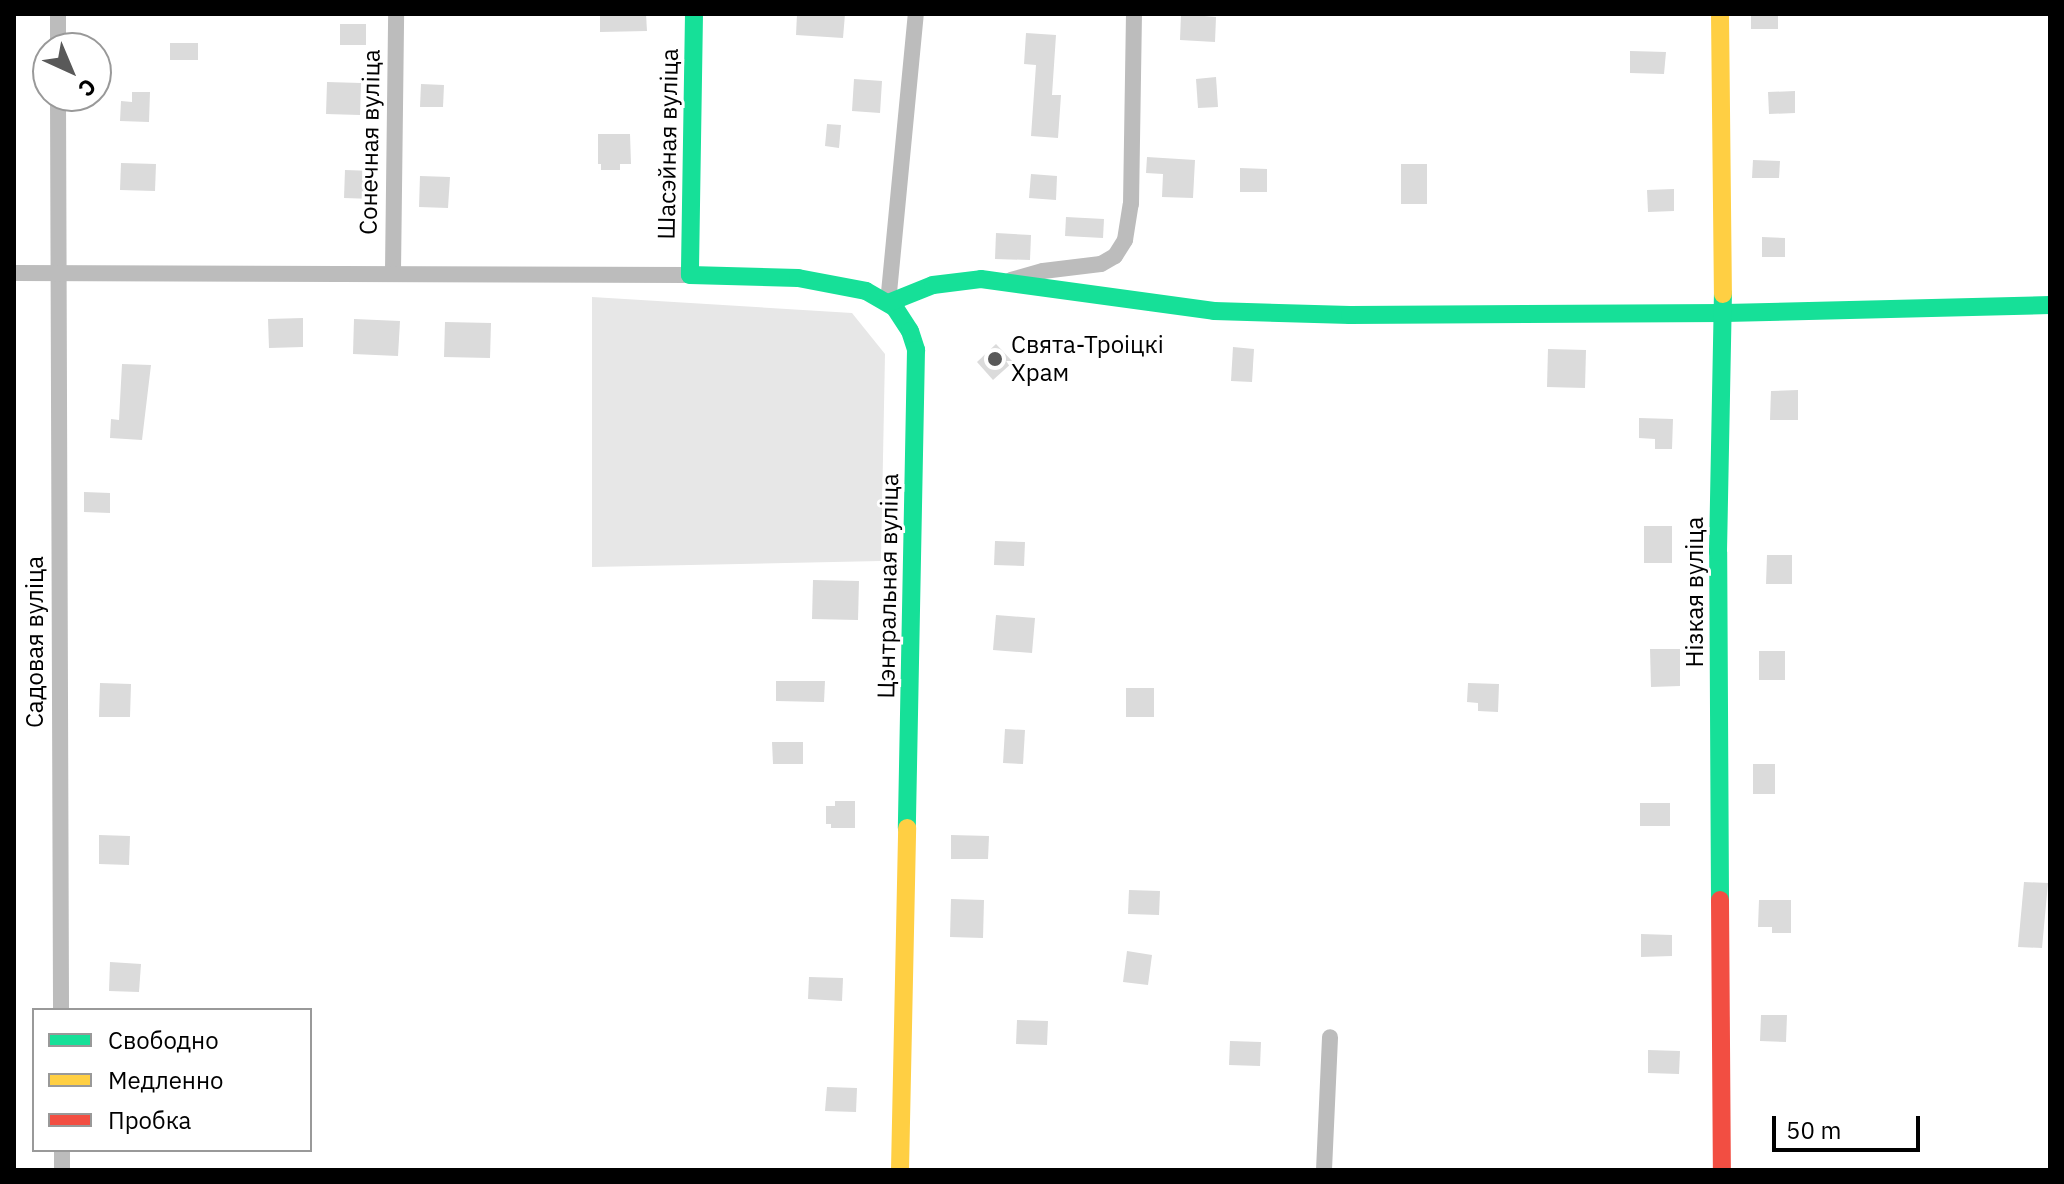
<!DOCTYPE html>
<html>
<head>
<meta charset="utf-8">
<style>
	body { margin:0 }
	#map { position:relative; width:2064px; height:1184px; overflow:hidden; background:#fff; font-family:"IBM Plex Sans",sans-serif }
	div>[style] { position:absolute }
	.green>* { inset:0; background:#e7e7e7 }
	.building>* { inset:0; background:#dbdbdb }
	.street>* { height:16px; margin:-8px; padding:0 8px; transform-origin:8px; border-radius:8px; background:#bcbcbc }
	.fast>* { height:18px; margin:-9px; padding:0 9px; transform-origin:9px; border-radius:9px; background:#16e098 }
	.slow>* { height:18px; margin:-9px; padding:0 9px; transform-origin:9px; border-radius:9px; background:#ffcf43 }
	.jam>* { height:18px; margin:-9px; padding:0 9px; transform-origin:9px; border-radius:9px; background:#f24e42 }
	.dots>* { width:22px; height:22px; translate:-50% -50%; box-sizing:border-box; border:4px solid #fff; border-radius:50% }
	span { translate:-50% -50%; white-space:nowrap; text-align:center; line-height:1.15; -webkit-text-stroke:6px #fff; paint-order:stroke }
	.street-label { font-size:24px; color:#000 }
	.poi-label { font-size:24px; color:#000 }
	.left { translate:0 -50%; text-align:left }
	.frame { position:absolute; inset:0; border:16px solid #000; pointer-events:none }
	.legend { position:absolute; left:32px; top:1008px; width:280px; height:144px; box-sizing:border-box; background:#fff; border:2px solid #999; margin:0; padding:10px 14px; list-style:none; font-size:24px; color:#000 }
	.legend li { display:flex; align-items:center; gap:16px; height:40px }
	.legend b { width:40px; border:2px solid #999 }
	.north { position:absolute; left:32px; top:32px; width:80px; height:80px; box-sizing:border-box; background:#fff; border:2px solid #999; border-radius:50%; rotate:136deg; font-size:22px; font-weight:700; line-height:32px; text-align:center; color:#000 }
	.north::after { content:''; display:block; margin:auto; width:28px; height:36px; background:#595959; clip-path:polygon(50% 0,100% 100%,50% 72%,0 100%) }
	.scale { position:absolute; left:1772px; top:1116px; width:148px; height:36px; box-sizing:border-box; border:4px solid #000; border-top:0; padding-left:10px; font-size:24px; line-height:28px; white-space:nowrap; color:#000; -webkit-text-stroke:6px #fff; paint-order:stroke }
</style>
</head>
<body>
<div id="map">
	<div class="green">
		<div style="clip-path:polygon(592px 297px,852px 313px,885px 354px,881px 561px,592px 567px)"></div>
	</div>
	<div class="building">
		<div style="clip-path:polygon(600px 14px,646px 14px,647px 31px,600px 32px)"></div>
		<div style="clip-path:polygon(797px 14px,845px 14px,843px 38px,796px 35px)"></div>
		<div style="clip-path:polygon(1181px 14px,1216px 17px,1215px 42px,1180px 40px)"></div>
		<div style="clip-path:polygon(1751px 14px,1778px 14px,1778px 29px,1751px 29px)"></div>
		<div style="clip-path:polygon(340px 24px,366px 24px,366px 45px,340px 45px)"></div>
		<div style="clip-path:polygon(1026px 33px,1056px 35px,1052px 95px,1061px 95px,1058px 138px,1031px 136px,1036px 65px,1024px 64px)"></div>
		<div style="clip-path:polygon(170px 43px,198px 43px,198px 60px,170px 60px)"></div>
		<div style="clip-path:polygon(1630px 51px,1666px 52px,1664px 74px,1630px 73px)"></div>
		<div style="clip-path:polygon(1216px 77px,1218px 107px,1198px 108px,1196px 79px)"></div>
		<div style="clip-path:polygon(854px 79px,882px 81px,880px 113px,852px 111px)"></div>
		<div style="clip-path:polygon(327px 82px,361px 83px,360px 115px,326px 114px)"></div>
		<div style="clip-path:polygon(421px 84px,444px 85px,443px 107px,420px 107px)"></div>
		<div style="clip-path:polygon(1795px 91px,1795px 113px,1769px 114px,1768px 92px)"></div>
		<div style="clip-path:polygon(132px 92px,150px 92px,149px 122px,120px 121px,121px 101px,132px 102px)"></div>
		<div style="clip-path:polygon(827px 124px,841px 125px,839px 148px,825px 146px)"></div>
		<div style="clip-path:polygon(598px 134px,630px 134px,631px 164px,620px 164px,620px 170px,601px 170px,601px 164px,598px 164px)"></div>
		<div style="clip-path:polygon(1147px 157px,1195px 160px,1193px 198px,1162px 197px,1163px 174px,1146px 173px)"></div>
		<div style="clip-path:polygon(1753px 160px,1780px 161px,1779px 178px,1752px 178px)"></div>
		<div style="clip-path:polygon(121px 163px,156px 164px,155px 191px,120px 190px)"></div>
		<div style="clip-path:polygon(1401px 164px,1427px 164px,1427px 204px,1401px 204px)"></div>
		<div style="clip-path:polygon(1240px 168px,1267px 169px,1267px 192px,1240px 192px)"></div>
		<div style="clip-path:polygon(345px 170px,374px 171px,373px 199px,344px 198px)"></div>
		<div style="clip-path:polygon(1031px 174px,1057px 176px,1056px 200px,1029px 198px)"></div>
		<div style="clip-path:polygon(420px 176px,450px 177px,448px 208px,419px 207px)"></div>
		<div style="clip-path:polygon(1674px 189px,1674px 211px,1648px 212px,1647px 190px)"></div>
		<div style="clip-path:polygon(1066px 217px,1104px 219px,1103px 238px,1065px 236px)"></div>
		<div style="clip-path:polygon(996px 233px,1031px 235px,1030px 260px,995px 259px)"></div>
		<div style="clip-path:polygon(1762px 237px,1785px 238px,1785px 257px,1762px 257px)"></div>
		<div style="clip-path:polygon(303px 318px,303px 347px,269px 348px,268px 319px)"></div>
		<div style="clip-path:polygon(354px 319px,400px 321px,398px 356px,353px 354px)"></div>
		<div style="clip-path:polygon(445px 322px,491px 323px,490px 358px,444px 357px)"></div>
		<div style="clip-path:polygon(996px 344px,1013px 362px,993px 380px,977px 362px)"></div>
		<div style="clip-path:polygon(1233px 347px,1254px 349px,1252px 382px,1231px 381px)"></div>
		<div style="clip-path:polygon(1548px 349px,1586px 350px,1585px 388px,1547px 387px)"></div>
		<div style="clip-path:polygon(122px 364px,151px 365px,142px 440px,110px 438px,111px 419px,119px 420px)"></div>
		<div style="clip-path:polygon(1798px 390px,1798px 420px,1770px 420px,1771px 391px)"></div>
		<div style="clip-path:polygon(1639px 418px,1673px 419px,1672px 449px,1655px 449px,1655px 439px,1639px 438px)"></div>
		<div style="clip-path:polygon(84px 492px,110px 493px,110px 513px,84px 512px)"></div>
		<div style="clip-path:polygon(1644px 526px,1672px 526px,1672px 563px,1644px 563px)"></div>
		<div style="clip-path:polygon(995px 541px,1025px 542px,1024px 566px,994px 565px)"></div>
		<div style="clip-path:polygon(1767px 555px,1792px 555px,1792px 584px,1766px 584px)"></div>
		<div style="clip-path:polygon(813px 580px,859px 581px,858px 620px,812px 619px)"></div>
		<div style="clip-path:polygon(996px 615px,1035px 618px,1032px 653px,993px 650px)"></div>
		<div style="clip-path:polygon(1650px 649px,1680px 649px,1680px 686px,1651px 687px)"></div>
		<div style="clip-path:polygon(1759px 651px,1785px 651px,1785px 680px,1759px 680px)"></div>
		<div style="clip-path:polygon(776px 681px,825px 681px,824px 702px,776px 701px)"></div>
		<div style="clip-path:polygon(100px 683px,131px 684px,130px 717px,99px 717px)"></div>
		<div style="clip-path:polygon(1468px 683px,1499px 684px,1498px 712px,1478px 711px,1478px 703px,1467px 702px)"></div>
		<div style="clip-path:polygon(1126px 688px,1154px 688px,1154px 717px,1126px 717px)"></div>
		<div style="clip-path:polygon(1005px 729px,1025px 730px,1023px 764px,1003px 763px)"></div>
		<div style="clip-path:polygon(772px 742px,803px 742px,803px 764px,773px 764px)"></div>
		<div style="clip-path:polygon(1753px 764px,1775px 764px,1775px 794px,1753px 794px)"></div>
		<div style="clip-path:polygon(835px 801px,855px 801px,855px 828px,831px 828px,831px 824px,826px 824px,826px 806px,835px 806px)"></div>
		<div style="clip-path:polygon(1640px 803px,1670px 803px,1670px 826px,1640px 826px)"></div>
		<div style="clip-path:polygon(99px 835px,130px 836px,129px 865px,99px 864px)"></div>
		<div style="clip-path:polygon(951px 835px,989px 836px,988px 859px,951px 859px)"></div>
		<div style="clip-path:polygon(2024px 882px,2048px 883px,2042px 948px,2018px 947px)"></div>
		<div style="clip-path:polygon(1129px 890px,1160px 891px,1159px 915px,1128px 914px)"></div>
		<div style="clip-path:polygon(951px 899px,984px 900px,983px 938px,950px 937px)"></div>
		<div style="clip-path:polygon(1759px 900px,1791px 900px,1791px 933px,1772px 933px,1772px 927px,1758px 927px)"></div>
		<div style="clip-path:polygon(1641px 934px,1672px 935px,1672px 956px,1641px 957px)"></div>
		<div style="clip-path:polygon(1127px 951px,1152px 955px,1148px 985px,1123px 982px)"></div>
		<div style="clip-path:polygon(110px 962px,141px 964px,139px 992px,109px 991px)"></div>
		<div style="clip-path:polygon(809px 977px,843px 978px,842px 1001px,808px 999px)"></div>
		<div style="clip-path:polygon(1761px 1015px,1787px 1015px,1786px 1042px,1760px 1041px)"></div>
		<div style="clip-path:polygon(1017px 1020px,1048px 1021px,1047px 1045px,1016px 1044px)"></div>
		<div style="clip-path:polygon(1230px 1041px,1261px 1042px,1260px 1066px,1229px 1065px)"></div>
		<div style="clip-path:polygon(1648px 1050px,1680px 1051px,1679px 1074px,1648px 1073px)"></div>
		<div style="clip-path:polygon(827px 1087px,857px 1088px,856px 1112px,825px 1111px)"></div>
	</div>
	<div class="street">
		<div style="left:58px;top:48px;width:34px;rotate:-90deg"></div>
		<div style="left:58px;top:96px;width:914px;rotate:89.81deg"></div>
		<div style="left:393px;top:271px;width:257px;rotate:-89.3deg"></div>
		<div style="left:14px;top:273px;width:676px;rotate:0.17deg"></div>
		<div style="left:1011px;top:280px;width:33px;rotate:-16deg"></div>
		<div style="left:1043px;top:271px;width:58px;rotate:-6.9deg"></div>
		<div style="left:1101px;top:264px;width:16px;rotate:-30deg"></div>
		<div style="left:1115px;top:256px;width:19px;rotate:-58deg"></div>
		<div style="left:1125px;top:240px;width:36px;rotate:-81deg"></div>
		<div style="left:1131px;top:204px;width:190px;rotate:-89.1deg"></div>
		<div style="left:888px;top:303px;width:290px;rotate:-84.5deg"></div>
		<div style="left:62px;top:1150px;width:20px;rotate:90deg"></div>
		<div style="left:1324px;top:1170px;width:133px;rotate:-87.4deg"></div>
	</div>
	<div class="fast">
		<div style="left:694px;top:14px;width:261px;rotate:90.9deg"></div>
		<div style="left:690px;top:275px;width:108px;rotate:1.6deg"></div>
		<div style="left:798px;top:278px;width:69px;rotate:10.8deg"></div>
		<div style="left:866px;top:291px;width:34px;rotate:30deg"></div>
		<div style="left:895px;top:308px;width:27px;rotate:57deg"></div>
		<div style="left:910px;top:331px;width:20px;rotate:72deg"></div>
		<div style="left:916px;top:350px;width:478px;rotate:91.1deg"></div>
		<div style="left:888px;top:303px;width:48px;rotate:-21.8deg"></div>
		<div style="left:933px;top:285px;width:48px;rotate:-7.1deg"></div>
		<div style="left:981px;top:279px;width:235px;rotate:7.8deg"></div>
		<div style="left:1214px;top:311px;width:136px;rotate:1.7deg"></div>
		<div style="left:1350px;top:315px;width:375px;rotate:-0.3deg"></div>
		<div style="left:1725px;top:313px;width:325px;rotate:-1.4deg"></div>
		<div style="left:1720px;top:900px;width:348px;rotate:-90.3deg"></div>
		<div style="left:1718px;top:552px;width:258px;rotate:-88.9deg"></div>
	</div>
	<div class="slow">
		<div style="left:1720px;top:14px;width:280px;rotate:89.4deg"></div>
		<div style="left:900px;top:1170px;width:342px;rotate:-88.8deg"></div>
	</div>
	<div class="jam">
		<div style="left:1720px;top:900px;width:270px;rotate:89.6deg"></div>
	</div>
	<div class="dots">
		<div style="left:995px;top:359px;background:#595959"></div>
	</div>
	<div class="street-label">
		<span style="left:370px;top:142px;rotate:-89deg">Сонечная вуліца</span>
		<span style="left:668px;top:144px;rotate:-89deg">Шасэйная вуліца</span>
		<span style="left:888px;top:586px;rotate:-89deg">Цэнтральная вуліца</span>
		<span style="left:1695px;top:592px;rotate:-90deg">Нізкая вуліца</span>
		<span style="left:35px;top:642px;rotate:-90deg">Садовая вуліца</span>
	</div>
	<div class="poi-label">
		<span class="left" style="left:1011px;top:359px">Свята-Троіцкі<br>Храм</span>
	</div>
	<div class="frame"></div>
	<ul class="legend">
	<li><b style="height:10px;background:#16e098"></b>Свободно</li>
	<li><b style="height:10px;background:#ffcf43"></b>Медленно</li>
	<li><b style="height:10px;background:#f24e42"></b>Пробка</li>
	</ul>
	<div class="north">С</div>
	<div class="scale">50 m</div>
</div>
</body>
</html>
